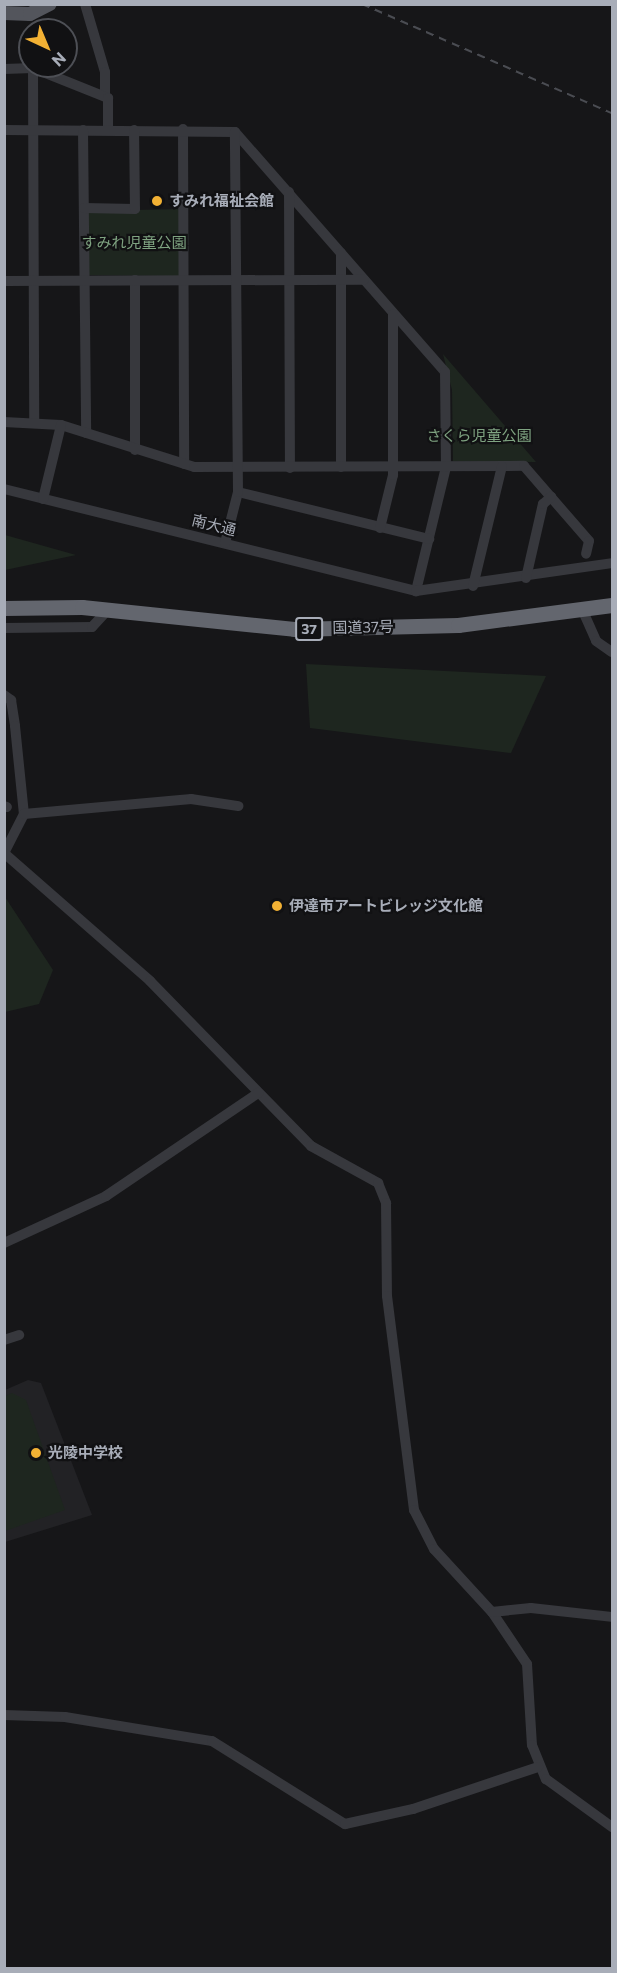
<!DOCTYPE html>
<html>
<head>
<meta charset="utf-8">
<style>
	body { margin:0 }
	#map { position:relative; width:617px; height:1973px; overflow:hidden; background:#161618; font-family:Commissioner,"Noto Sans JP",sans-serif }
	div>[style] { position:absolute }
	.built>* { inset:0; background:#222225 }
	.green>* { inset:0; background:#1e261f }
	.minor>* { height:10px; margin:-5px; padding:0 5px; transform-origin:5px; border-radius:5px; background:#37383d }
	.major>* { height:14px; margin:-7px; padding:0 7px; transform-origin:7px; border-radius:7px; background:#53555c }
	.highway>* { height:15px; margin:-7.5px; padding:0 7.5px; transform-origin:7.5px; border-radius:7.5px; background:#63666e }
	.rail>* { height:2px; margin-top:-1px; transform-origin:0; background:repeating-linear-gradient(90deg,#4a4c52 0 8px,transparent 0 14px) }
	.dots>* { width:16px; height:16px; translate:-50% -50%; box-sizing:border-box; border:3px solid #111113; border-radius:50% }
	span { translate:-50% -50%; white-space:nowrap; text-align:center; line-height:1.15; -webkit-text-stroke:4.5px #111113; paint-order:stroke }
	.shield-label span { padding:2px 4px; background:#111113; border:2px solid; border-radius:4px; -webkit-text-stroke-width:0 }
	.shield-label { font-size:14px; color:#a8adb8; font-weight:700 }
	.poi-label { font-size:15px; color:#a8adb8; font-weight:700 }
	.left { translate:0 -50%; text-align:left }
	.park-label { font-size:15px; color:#7fa381 }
	.street-label { font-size:15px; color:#a8adb8 }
	.frame { position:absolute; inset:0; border:6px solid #a8adb8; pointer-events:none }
	.north { position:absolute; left:18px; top:18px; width:60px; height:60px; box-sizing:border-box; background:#111113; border:2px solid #4d4f55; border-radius:50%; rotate:136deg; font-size:16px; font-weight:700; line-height:24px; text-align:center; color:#a8adb8 }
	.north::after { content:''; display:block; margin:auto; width:21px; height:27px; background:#f2b134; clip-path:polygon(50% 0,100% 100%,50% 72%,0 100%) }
</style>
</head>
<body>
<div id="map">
	<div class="built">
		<div style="clip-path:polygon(28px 1380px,41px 1383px,92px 1515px,5px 1542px,5px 1390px)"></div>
	</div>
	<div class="green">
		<div style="clip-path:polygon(181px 209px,179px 276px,86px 275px,87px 211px)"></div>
		<div style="clip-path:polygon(443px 354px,536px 462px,453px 461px,452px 390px)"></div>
		<div style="clip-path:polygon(5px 535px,76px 555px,5px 570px)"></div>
		<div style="clip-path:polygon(306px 664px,546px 676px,511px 753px,310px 728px)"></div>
		<div style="clip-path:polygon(5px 897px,53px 970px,39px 1004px,5px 1012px)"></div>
		<div style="clip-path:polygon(12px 1393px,26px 1400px,65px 1510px,5px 1531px,5px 1396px)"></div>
	</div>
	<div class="minor">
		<div style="left:85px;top:4px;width:71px;rotate:73.6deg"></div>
		<div style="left:105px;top:72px;width:24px;rotate:90deg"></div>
		<div style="left:33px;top:68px;width:354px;rotate:89.8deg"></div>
		<div style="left:4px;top:69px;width:29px;rotate:-2deg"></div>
		<div style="left:33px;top:68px;width:81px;rotate:21.8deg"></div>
		<div style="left:108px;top:98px;width:32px;rotate:90deg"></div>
		<div style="left:183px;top:129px;width:335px;rotate:89.8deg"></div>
		<div style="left:4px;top:130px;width:231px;rotate:0.5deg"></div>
		<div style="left:235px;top:132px;width:319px;rotate:48.8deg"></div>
		<div style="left:445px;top:372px;width:95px;rotate:89.4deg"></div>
		<div style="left:446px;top:467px;width:128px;rotate:103.6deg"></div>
		<div style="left:83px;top:130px;width:303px;rotate:89.4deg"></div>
		<div style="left:289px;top:192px;width:276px;rotate:89.8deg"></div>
		<div style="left:84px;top:208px;width:51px;rotate:1.1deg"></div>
		<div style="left:135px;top:209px;width:79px;rotate:-90.7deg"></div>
		<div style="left:341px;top:253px;width:214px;rotate:90deg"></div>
		<div style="left:135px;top:280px;width:170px;rotate:90deg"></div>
		<div style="left:4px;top:281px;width:360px;rotate:-0.2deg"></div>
		<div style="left:4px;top:422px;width:57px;rotate:3deg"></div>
		<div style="left:61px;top:425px;width:139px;rotate:17.5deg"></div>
		<div style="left:194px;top:467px;width:330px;rotate:-0.2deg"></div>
		<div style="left:524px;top:466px;width:99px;rotate:49.1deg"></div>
		<div style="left:589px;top:541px;width:13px;rotate:103deg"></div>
		<div style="left:4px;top:489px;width:424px;rotate:13.9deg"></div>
		<div style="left:416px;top:591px;width:198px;rotate:-8.1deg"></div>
		<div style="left:238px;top:492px;width:197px;rotate:13.8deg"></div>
		<div style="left:43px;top:499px;width:76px;rotate:-76.3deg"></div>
		<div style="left:380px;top:528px;width:55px;rotate:-76.2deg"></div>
		<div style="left:393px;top:475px;width:161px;rotate:-90deg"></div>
		<div style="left:225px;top:543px;width:53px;rotate:-75.7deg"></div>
		<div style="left:238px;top:492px;width:360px;rotate:-90.5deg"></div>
		<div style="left:526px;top:578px;width:76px;rotate:-77.1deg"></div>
		<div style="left:543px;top:504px;width:11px;rotate:-41deg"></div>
		<div style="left:473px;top:586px;width:123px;rotate:-76.4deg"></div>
		<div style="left:582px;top:609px;width:35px;rotate:66deg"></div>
		<div style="left:596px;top:641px;width:19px;rotate:35deg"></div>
		<div style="left:4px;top:628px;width:88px;rotate:-0.7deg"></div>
		<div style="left:92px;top:627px;width:23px;rotate:-47deg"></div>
		<div style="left:4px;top:695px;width:9px;rotate:36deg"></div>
		<div style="left:11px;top:700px;width:26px;rotate:81deg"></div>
		<div style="left:15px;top:726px;width:88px;rotate:84.2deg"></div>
		<div style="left:24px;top:814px;width:44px;rotate:117.1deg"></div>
		<div style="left:4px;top:806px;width:3px;rotate:18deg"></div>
		<div style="left:24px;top:814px;width:168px;rotate:-5.1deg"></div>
		<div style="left:191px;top:799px;width:48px;rotate:8.5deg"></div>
		<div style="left:4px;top:853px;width:194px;rotate:41.2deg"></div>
		<div style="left:150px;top:981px;width:231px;rotate:45.7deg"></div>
		<div style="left:311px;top:1146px;width:77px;rotate:28.9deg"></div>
		<div style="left:378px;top:1183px;width:22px;rotate:68deg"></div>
		<div style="left:386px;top:1203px;width:93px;rotate:89.4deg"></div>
		<div style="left:387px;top:1296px;width:216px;rotate:82.8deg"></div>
		<div style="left:414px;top:1510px;width:44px;rotate:62.9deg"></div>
		<div style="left:434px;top:1549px;width:86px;rotate:47.4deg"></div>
		<div style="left:492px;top:1612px;width:63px;rotate:56.1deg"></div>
		<div style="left:527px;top:1664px;width:81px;rotate:86.5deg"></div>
		<div style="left:532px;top:1745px;width:37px;rotate:68deg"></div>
		<div style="left:546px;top:1779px;width:82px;rotate:36deg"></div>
		<div style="left:4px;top:1243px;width:112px;rotate:-24.7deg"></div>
		<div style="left:106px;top:1196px;width:184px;rotate:-34.1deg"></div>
		<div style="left:4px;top:1340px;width:16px;rotate:-18deg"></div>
		<div style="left:492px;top:1612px;width:39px;rotate:-6deg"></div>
		<div style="left:531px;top:1608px;width:81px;rotate:6.3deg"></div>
		<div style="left:4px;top:1715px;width:61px;rotate:1.9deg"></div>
		<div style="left:65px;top:1717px;width:149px;rotate:9.3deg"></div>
		<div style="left:212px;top:1741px;width:157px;rotate:32deg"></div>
		<div style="left:345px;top:1824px;width:70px;rotate:-12.4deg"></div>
		<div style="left:413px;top:1809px;width:132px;rotate:-18.6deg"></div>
	</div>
	<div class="major">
		<div style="left:4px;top:13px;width:26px;rotate:2deg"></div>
		<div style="left:30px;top:14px;width:22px;rotate:-27deg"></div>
	</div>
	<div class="highway">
		<div style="left:4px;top:608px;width:78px;rotate:-0.7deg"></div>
		<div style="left:82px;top:607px;width:213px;rotate:5.9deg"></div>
		<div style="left:294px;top:629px;width:164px;rotate:-1.4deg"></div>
		<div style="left:458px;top:625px;width:155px;rotate:-7.4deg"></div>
	</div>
	<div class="rail">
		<div style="left:362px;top:4px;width:273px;rotate:23.6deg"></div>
	</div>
	<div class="dots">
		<div style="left:157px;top:201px;background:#f2b134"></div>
		<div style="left:277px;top:906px;background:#f2b134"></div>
		<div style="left:36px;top:1453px;background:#f2b134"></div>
	</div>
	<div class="shield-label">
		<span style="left:309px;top:629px">37</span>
	</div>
	<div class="poi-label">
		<span class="left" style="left:169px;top:201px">すみれ福祉会館</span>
		<span class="left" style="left:289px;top:906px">伊達市アートビレッジ文化館</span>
		<span class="left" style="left:48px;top:1453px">光陵中学校</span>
	</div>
	<div class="park-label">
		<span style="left:134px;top:243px">すみれ児童公園</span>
		<span style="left:479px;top:436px">さくら児童公園</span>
	</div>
	<div class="street-label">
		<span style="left:214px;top:525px;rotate:14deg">南大通</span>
		<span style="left:363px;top:627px;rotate:-1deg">国道37号</span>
	</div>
	<div class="frame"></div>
	<div class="north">N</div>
</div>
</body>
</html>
